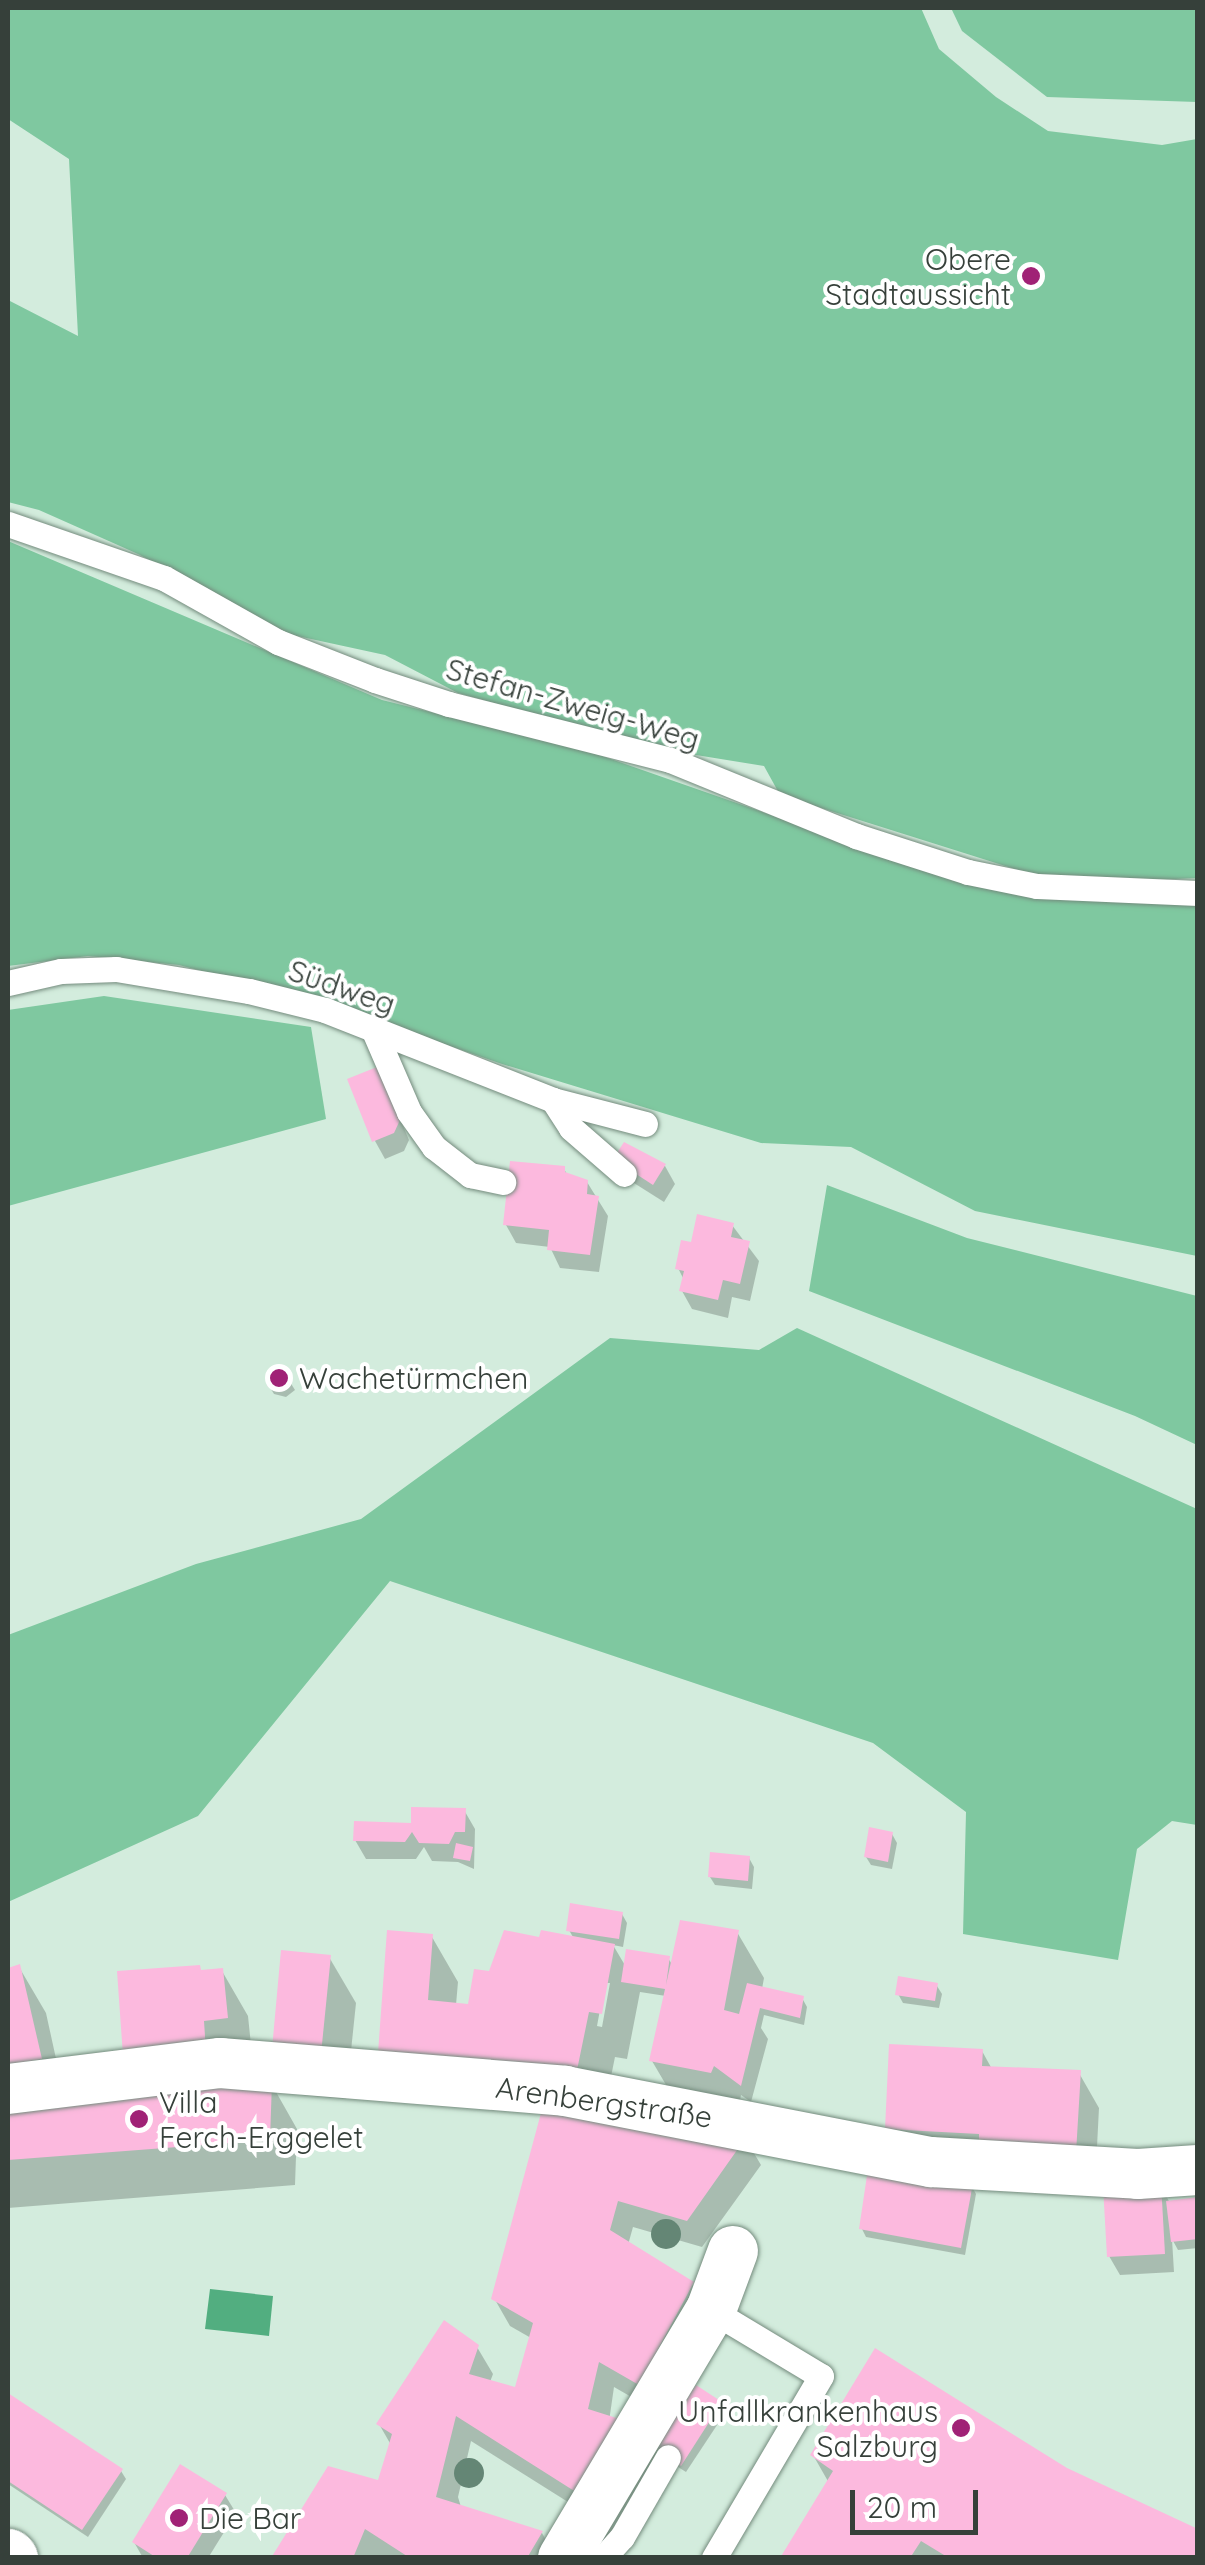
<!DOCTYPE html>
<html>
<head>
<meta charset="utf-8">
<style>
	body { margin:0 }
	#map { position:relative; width:1205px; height:2565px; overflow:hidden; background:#d3ecdd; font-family:Quicksand,sans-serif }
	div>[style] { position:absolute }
	.green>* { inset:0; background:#7fc8a0 }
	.water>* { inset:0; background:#52ae80 }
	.shadow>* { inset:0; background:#0003 }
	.building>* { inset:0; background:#fcb9de }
	.roads { filter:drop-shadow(0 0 2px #748b7d) drop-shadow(0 0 2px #748b7d) }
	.lane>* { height:25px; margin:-12.5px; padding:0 12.5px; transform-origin:12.5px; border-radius:12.5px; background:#fff }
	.street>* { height:50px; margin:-25px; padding:0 25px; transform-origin:25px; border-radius:25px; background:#fff }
	.secondary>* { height:55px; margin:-27.5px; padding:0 27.5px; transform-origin:27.5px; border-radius:27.5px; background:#fff }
	.trees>* { width:30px; height:30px; margin:-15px; border-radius:50%; background:#648675 }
	.dots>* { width:28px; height:28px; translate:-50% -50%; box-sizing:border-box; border:5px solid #fff; border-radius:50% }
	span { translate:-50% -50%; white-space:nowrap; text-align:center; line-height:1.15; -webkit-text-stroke:8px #fff; paint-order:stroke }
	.poi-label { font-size:30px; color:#36403a }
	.right { translate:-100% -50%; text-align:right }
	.left { translate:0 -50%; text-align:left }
	.street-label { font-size:30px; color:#36403a }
	.frame { position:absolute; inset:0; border:10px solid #36403a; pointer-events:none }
	.scale { position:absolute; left:850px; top:2490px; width:128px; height:45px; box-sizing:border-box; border:5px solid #36403a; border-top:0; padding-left:12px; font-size:30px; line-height:35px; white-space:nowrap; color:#36403a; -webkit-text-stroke:8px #fff; paint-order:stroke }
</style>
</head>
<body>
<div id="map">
	<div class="green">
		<div style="clip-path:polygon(8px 8px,921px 8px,939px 49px,996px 97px,1048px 131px,1162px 145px,1197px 139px,1197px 878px,1131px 881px,1040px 877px,780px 795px,764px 766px,659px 749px,458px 693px,385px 655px,288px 634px,138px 554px,39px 510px,8px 502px,8px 300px,78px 336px,69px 159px,8px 119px)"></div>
		<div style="clip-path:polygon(951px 8px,1197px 8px,1197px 102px,1047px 97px,962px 31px)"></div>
		<div style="clip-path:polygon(8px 541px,382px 700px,588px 751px,945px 876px,1197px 905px,1197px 1256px,975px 1211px,851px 1147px,761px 1143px,502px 1064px,328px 1004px,179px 965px,88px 956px,8px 966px)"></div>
		<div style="clip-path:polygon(104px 996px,311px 1027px,326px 1119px,8px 1206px,8px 1010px)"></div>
		<div style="clip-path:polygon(827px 1185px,967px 1238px,1197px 1296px,1197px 1445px,1135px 1416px,809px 1291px)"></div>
		<div style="clip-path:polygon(797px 1328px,1197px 1509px,1197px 1825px,1172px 1821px,1137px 1849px,1118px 1960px,963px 1934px,966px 1812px,873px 1743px,390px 1581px,198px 1816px,8px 1902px,8px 1635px,196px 1564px,361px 1519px,610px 1338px,759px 1350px)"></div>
	</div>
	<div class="water">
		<div style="clip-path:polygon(210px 2289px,273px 2296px,269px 2336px,205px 2329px)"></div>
	</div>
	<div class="shadow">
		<div style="clip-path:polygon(387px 1088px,409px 1140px,404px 1151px,385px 1159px,375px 1141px)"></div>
		<div style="clip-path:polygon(615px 1159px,665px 1166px,675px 1184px,664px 1202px,626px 1178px)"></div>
		<div style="clip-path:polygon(564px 1169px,568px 1176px,587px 1182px,608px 1216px,599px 1272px,560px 1268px,550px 1247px,516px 1243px,506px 1225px)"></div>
		<div style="clip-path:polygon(732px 1225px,759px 1261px,750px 1301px,732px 1297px,728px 1318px,692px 1309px,682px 1291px,684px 1280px,678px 1268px,693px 1245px)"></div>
		<div style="clip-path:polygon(285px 1374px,295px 1390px,286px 1397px,274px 1394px,269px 1386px)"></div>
		<div style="clip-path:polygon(464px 1810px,475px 1829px,474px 1869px,458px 1862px,432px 1861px,424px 1847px,416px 1859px,366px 1859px,355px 1840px)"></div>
		<div style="clip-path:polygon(892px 1834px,897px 1843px,892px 1869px,871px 1865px,866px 1857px)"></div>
		<div style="clip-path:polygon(749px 1858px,754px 1867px,752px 1889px,715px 1885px,710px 1877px)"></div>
		<div style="clip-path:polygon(evenodd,622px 1914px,627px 1923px,623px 1947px,613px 1945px,626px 1967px,668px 1958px,673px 1966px,737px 1932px,764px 1978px,762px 1989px,802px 1998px,807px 2007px,804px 2025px,764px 2015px,761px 2028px,768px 2039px,751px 2102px,741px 2095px,737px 2118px,679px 2107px,652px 2061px,666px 1996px,640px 1992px,627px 2059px,615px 2057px,604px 2111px,745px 2138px,761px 2165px,702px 2247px,633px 2227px,628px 2245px,692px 2284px,708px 2311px,654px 2410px,614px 2387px,595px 2519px,471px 2441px,458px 2497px,461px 2507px,542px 2533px,556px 2558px,273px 2558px,380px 2483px,391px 2445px,379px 2424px,477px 2347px,493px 2374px,490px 2382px,517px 2390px,531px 2338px,510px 2326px,494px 2298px,545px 2110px,407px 2098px,432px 1937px,458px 1982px,456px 2005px,470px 2006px,491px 1974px,541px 1940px,574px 1939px,569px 1930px,622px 1914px,605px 1983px,610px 1983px,602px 2027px,597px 2026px,605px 1983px)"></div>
		<div style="clip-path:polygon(329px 1957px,356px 2003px,346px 2099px,301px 2095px,274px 2049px)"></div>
		<div style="clip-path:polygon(19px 1967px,46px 2013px,64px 2095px,143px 2085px,222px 1971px,248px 2016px,253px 2064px,271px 2083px,297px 2129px,295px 2185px,8px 2208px,8px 1971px)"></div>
		<div style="clip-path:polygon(937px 1986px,942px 1994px,939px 2008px,903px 2003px,898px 1994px)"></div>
		<div style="clip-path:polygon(982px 2051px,992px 2069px,1079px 2073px,1099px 2108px,1095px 2186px,887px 2128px)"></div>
		<div style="clip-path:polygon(971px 2185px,976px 2194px,965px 2255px,866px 2237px,862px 2229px)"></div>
		<div style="clip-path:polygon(1160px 2185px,1170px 2203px,1198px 2200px,1198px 2248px,1178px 2250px,1172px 2239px,1174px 2272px,1120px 2275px,1109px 2256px)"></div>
		<div style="clip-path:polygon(8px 2396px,121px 2471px,126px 2479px,88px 2537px,8px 2484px)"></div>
		<div style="clip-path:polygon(720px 2404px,725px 2413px,686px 2472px,662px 2457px)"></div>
		<div style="clip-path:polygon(813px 2455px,1066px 2471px,1198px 2558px,783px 2558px,829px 2483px)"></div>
		<div style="clip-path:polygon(225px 2495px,236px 2513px,208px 2558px,143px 2558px,134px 2542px)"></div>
	</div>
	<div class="building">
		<div style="clip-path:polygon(377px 1067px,400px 1120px,394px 1133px,372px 1142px,347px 1079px)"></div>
		<div style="clip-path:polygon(624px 1142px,666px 1164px,653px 1185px,613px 1159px)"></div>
		<div style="clip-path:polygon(510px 1161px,565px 1166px,565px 1172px,588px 1180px,587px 1194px,599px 1196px,590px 1255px,547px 1250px,549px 1230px,503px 1225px)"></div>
		<div style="clip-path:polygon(697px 1214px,734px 1223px,731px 1237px,750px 1241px,740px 1284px,723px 1280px,718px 1300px,679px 1291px,684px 1271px,675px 1269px,681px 1240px,691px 1242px)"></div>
		<div style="clip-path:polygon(286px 1370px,292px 1380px,281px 1389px,267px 1386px,269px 1374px,278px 1376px)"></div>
		<div style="clip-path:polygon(411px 1807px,466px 1808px,465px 1832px,455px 1832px,449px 1844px,419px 1843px,412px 1832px,405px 1842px,353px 1841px,354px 1821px,411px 1823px)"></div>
		<div style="clip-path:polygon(869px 1827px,893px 1832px,888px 1862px,864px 1857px)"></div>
		<div style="clip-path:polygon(456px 1843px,473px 1847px,470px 1861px,453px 1858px)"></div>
		<div style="clip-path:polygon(710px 1852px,750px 1856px,748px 1881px,708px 1877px)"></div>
		<div style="clip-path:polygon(570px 1903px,623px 1912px,619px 1939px,566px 1931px)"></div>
		<div style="clip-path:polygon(680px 1920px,739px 1930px,724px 2010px,739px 2014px,747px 1983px,804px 1996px,800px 2018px,760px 2008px,741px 2086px,714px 2066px,711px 2073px,649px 2061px,665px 1989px,621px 1982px,626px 1949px,670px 1956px,666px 1985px)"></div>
		<div style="clip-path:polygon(387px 1930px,433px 1934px,428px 2000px,468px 2004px,474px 1969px,489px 1971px,504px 1930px,539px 1937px,541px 1930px,615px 1944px,602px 2014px,589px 2012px,576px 2075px,378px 2053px)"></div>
		<div style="clip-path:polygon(281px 1950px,331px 1955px,321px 2054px,272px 2049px)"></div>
		<div style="clip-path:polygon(20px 1964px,42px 2059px,8px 2065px,8px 1968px)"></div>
		<div style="clip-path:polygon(200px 1965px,201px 1970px,223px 1968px,228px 2018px,204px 2021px,206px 2051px,123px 2056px,117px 1971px)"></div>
		<div style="clip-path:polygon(898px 1976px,938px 1983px,935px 2001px,895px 1995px)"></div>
		<div style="clip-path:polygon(889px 2044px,983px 2049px,982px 2066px,1081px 2070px,1076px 2153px,979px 2148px,979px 2134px,885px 2129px)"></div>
		<div style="clip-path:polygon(272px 2081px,270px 2140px,8px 2160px,8px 2098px)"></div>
		<div style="clip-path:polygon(545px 2098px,747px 2136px,687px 2221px,618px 2201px,610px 2230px,694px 2282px,639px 2385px,599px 2362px,588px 2409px,626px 2421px,579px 2494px,456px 2416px,436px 2497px,543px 2531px,527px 2558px,410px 2558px,365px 2529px,353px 2558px,271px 2558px,328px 2466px,378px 2480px,392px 2434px,376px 2424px,444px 2320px,479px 2345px,469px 2374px,515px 2387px,533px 2323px,491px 2299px)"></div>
		<div style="clip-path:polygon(869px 2162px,973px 2183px,961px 2248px,859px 2229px)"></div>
		<div style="clip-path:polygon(1161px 2183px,1165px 2254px,1107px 2257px,1103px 2186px)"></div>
		<div style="clip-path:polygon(1198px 2197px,1198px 2239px,1171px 2242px,1166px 2201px)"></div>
		<div style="clip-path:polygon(875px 2348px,1067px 2468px,1198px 2529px,1198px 2558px,949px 2558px,921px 2541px,910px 2558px,780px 2558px,833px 2471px,810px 2455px)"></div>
		<div style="clip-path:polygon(696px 2385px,722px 2402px,681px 2466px,655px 2448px)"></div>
		<div style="clip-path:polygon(8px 2393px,123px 2469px,82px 2530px,8px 2481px)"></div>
		<div style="clip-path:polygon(180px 2464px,227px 2493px,187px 2558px,157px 2558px,132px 2542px)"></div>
	</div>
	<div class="roads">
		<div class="lane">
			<div style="left:8px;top:524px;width:165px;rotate:19.1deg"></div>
			<div style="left:164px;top:578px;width:131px;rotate:29.3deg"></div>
			<div style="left:278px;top:642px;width:104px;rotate:21.4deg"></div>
			<div style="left:375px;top:680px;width:78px;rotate:18deg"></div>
			<div style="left:449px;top:704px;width:228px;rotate:14.2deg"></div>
			<div style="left:670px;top:760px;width:201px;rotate:22.2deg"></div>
			<div style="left:856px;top:836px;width:118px;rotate:17.8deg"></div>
			<div style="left:968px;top:872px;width:70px;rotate:11.5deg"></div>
			<div style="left:1037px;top:886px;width:161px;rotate:2.5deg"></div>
			<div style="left:8px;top:983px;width:54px;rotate:-12.8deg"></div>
			<div style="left:61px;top:971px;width:55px;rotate:-2.1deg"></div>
			<div style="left:116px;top:969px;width:135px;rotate:9.4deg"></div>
			<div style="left:249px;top:991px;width:78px;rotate:14deg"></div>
			<div style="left:325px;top:1010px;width:245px;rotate:21.5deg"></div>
			<div style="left:553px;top:1100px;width:95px;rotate:14.6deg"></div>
			<div style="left:374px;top:1031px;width:88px;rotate:66.6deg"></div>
			<div style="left:409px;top:1112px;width:43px;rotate:54.5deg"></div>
			<div style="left:434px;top:1147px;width:46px;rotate:37.9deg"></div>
			<div style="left:470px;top:1175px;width:34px;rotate:12deg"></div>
			<div style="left:553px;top:1100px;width:33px;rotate:57deg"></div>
			<div style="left:571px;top:1128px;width:70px;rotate:41deg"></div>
			<div style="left:711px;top:2310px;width:128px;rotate:31deg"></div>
			<div style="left:821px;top:2376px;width:211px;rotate:120.5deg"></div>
			<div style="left:603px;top:2558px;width:28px;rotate:-48deg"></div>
			<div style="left:622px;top:2537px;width:92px;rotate:-60.1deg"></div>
		</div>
		<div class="street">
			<div style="left:8px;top:2089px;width:214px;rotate:-7deg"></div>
			<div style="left:220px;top:2063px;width:346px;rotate:4.6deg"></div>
			<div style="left:565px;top:2091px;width:373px;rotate:11deg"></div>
			<div style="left:931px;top:2162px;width:207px;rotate:3.3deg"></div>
			<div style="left:1138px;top:2174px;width:60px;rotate:-3.8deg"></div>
			<div style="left:563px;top:2558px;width:289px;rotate:-59.2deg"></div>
			<div style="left:711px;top:2310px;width:63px;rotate:-69.6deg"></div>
		</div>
		<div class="secondary">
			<div style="left:8px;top:2556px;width:3px;rotate:45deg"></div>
		</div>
	</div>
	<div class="trees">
		<div style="left:666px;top:2234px"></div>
		<div style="left:469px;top:2473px"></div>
	</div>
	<div class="dots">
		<div style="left:1031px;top:276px;background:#a02276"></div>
		<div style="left:279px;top:1378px;background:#a02276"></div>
		<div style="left:139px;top:2119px;background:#a02276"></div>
		<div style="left:961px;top:2428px;background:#a02276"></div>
		<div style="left:179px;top:2518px;background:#a02276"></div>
	</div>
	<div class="poi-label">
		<span class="right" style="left:1011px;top:276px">Obere<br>Stadtaussicht</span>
		<span class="left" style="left:299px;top:1378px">Wachetürmchen</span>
		<span class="left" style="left:159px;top:2119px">Villa<br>Ferch-Erggelet</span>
		<span class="right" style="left:938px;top:2428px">Unfallkrankenhaus<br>Salzburg</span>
		<span class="left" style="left:199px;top:2518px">Die Bar</span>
	</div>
	<div class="street-label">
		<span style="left:573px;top:704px;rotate:16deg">Stefan-Zweig-Weg</span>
		<span style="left:342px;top:987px;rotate:19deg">Südweg</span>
		<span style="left:604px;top:2102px;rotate:8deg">Arenbergstraße</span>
	</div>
	<div class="frame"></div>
	<div class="scale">20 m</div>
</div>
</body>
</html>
